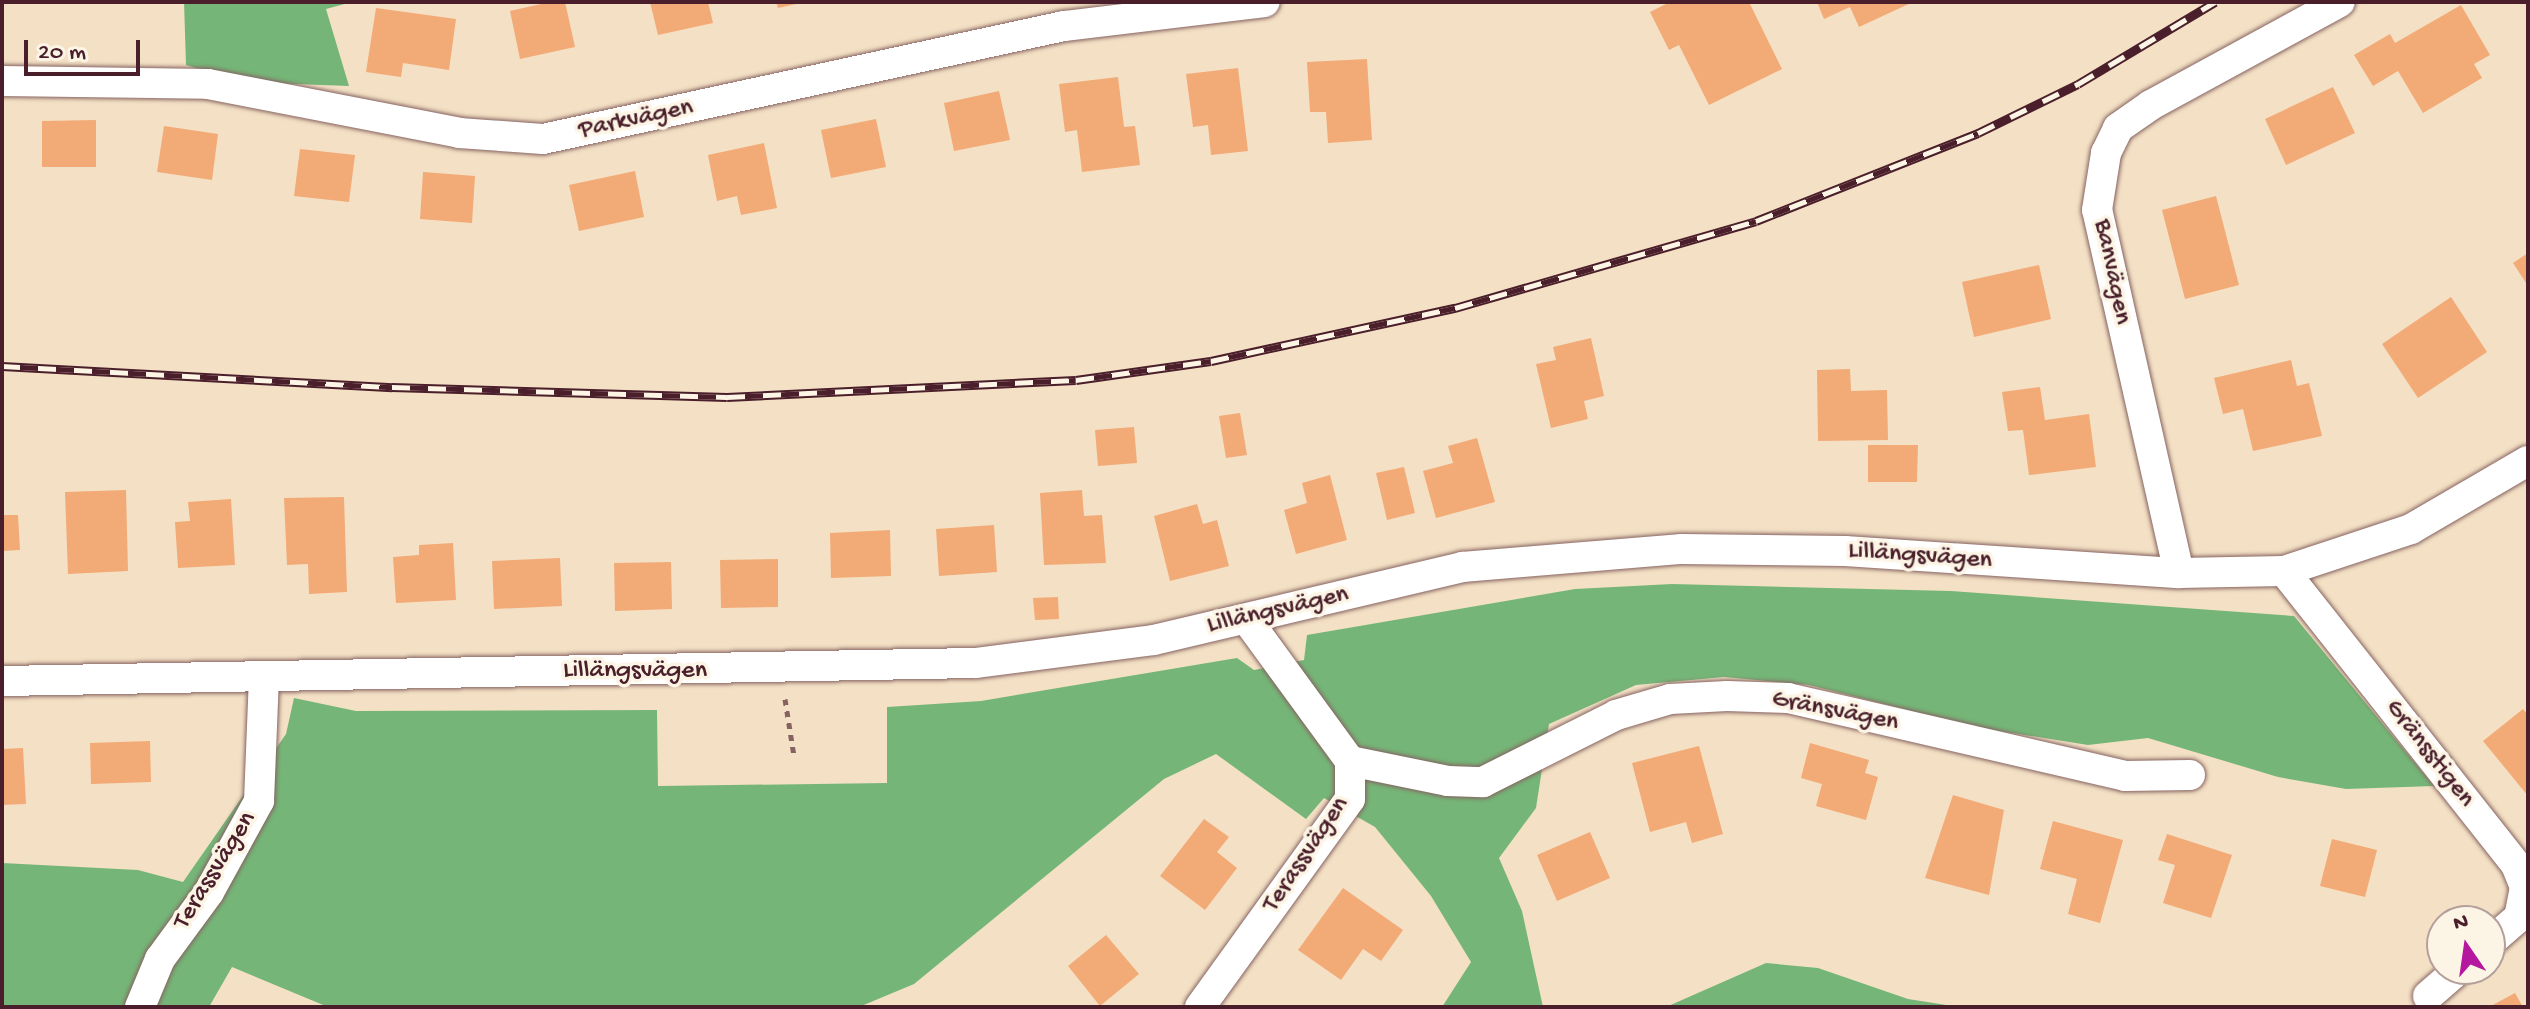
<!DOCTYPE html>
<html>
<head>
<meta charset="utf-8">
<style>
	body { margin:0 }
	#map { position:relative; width:2530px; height:1009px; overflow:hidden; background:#f4e1c5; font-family:"Gochi Hand",sans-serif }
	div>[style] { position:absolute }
	.forest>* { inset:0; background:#75b678 }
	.building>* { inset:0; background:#f2aa77 }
	.path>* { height:5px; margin-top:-2.5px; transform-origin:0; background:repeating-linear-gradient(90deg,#866361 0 6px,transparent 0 12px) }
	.roads { filter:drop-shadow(0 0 2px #866361) drop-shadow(0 0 2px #866361) }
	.minor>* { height:30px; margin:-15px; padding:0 15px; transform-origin:15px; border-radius:15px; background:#fff }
	.rail>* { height:9px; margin-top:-4.5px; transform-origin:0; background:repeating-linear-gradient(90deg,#fcf5e5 0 18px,#4a1f2b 0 36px); box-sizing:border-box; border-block:2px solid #4a1f2b }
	span { translate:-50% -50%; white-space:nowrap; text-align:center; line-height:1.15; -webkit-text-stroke:7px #fcf5e5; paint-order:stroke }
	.street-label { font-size:26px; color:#4a1f2b }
	.frame { position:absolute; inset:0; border:4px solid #4a1f2b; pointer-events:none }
	.north { position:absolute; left:2426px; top:905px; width:80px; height:80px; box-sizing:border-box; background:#fcf5e5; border:2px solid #b59f9b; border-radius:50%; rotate:347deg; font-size:22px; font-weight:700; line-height:32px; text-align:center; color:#4a1f2b }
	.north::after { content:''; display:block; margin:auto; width:28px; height:36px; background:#b5179e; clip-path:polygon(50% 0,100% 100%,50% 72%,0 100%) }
	.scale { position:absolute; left:24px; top:40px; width:116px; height:36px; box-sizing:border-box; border:4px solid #4a1f2b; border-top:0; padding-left:10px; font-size:24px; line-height:28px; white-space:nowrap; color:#4a1f2b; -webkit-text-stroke:6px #fcf5e5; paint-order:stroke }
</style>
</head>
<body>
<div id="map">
	<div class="forest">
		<div style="clip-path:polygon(184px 2px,352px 2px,326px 9px,349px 86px,242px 82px,186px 65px)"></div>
		<div style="clip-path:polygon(1672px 584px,1951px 591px,2294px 616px,2434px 786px,2346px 789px,2278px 777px,2148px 738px,2088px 745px,1975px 727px,1809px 685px,1724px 677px,1636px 685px,1549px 724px,1536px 808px,1499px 858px,1522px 911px,1543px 1007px,1442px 1007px,1471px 962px,1431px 896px,1375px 827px,1324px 798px,1306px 819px,1216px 754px,1164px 779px,914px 984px,859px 1007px,328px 1007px,232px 967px,209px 1007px,2px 1007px,2px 863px,138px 870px,183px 882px,286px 734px,294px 698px,356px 711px,657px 710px,658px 786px,887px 783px,887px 707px,981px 701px,1237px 658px,1254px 670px,1304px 660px,1307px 635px,1575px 589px)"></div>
		<div style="clip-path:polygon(1766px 963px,1818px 968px,1908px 999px,1959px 1007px,1666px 1007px)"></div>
	</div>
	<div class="building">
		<div style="clip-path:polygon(550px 2px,565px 2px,575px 47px,520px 59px,510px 11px)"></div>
		<div style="clip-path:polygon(650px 2px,708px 2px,713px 23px,658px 35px)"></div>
		<div style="clip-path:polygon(776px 2px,800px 2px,801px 3px,778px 8px)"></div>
		<div style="clip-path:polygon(1670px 2px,1749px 2px,1782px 69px,1709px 105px,1679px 45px,1669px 50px,1650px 12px)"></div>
		<div style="clip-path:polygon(1817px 2px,1913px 2px,1859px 27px,1850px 7px,1824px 19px)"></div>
		<div style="clip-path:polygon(2461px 5px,2490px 55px,2474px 64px,2482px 78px,2423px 113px,2398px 71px,2373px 86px,2354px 55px,2390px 34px,2395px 43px)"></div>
		<div style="clip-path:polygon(376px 8px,456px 19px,449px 70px,403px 63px,401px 77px,366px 72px)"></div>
		<div style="clip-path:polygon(1367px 59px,1372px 140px,1328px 143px,1326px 112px,1310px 112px,1307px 62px)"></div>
		<div style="clip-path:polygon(1238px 68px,1248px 151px,1211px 155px,1208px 125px,1193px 127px,1186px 74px)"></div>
		<div style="clip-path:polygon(1118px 77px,1124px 127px,1135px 126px,1140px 165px,1082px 172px,1077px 130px,1065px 132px,1059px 84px)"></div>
		<div style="clip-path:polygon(2333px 87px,2355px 133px,2286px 165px,2265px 119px)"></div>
		<div style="clip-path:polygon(999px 91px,1010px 140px,954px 151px,944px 103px)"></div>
		<div style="clip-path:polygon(876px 119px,886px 167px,831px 178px,821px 130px)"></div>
		<div style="clip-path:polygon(96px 120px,96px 167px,42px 167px,42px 121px)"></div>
		<div style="clip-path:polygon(164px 126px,218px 134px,212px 180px,157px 172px)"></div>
		<div style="clip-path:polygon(764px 143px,777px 208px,741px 215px,737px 196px,717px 201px,708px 155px)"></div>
		<div style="clip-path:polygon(300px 149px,355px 155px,349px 202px,294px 196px)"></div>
		<div style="clip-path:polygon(635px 171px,644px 217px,579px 231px,569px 185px)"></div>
		<div style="clip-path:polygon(423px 172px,475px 176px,472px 223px,420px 219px)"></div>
		<div style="clip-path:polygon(2216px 196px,2239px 285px,2185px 299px,2162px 210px)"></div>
		<div style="clip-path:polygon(2528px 253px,2528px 286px,2513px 263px)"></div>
		<div style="clip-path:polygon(2039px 265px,2051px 319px,1974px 337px,1962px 282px)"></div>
		<div style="clip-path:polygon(2451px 297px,2487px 352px,2418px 398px,2382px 344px)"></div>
		<div style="clip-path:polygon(1591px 338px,1604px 396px,1584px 401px,1588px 419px,1551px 428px,1536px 364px,1556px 360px,1553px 347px)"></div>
		<div style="clip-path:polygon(2291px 360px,2297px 386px,2309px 383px,2322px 436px,2253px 451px,2243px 409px,2223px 414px,2214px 378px)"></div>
		<div style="clip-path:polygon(1850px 369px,1851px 391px,1887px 390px,1888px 440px,1818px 441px,1817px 370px)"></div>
		<div style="clip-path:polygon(2040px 387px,2045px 420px,2089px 414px,2096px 467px,2029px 475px,2023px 430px,2008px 431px,2002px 392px)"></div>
		<div style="clip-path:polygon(1240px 413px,1247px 455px,1226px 458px,1219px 416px)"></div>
		<div style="clip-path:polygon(1134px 427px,1137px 463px,1098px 466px,1095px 430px)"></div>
		<div style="clip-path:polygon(1477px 438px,1495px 502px,1436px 518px,1423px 471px,1453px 463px,1448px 446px)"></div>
		<div style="clip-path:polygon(1868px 445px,1918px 445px,1917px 482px,1868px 482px)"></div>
		<div style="clip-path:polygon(1404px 467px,1415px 513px,1387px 520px,1376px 473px)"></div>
		<div style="clip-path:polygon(1330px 475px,1347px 540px,1296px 554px,1284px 510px,1307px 503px,1302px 483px)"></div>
		<div style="clip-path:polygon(126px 490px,128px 571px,68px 574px,65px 492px)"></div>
		<div style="clip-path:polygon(1082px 490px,1084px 516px,1102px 515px,1106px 563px,1044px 565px,1040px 493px)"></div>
		<div style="clip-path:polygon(344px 497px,347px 592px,309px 594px,308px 564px,287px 565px,284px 498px)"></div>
		<div style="clip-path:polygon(231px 499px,235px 565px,178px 568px,175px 522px,190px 521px,188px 502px)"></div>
		<div style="clip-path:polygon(1197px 504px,1203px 524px,1217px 520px,1229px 566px,1170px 581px,1154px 516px)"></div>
		<div style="clip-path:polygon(2px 515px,18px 515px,20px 550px,2px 551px)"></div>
		<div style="clip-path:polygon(994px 525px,997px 572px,939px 576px,936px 529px)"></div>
		<div style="clip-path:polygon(890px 530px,891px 576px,831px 578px,830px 533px)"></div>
		<div style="clip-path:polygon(453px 543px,456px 600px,396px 603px,393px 557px,419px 555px,419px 545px)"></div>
		<div style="clip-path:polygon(560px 558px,562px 606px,494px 609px,492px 561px)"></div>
		<div style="clip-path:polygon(778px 559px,778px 607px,721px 608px,720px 560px)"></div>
		<div style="clip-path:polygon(671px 562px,672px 609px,615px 611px,614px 563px)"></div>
		<div style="clip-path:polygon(1058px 597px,1059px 619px,1035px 620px,1033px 598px)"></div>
		<div style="clip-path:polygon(2523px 709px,2528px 715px,2528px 796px,2483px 741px)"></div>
		<div style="clip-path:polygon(150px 741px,151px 782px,91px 784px,90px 743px)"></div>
		<div style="clip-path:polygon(1810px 743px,1869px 760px,1865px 773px,1878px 777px,1866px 820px,1816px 806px,1822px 784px,1801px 778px)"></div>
		<div style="clip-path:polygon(1699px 746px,1723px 834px,1692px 843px,1686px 822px,1650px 832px,1632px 763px)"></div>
		<div style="clip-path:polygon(23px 748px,26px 804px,2px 805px,2px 749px)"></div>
		<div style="clip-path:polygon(1953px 795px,2004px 810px,1989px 895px,1925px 878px)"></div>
		<div style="clip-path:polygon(1204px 819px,1229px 837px,1217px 852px,1237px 868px,1205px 910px,1160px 876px)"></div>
		<div style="clip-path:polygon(2053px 821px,2123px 840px,2100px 923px,2068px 914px,2077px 879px,2040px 869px)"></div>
		<div style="clip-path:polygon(1590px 832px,1610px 878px,1557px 901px,1537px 855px)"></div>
		<div style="clip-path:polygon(2167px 834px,2232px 855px,2211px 918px,2163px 903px,2175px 865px,2158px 860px)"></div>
		<div style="clip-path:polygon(2332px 839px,2377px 850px,2365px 897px,2320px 886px)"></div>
		<div style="clip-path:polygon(1343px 888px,1403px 930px,1381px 961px,1363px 949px,1341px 980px,1298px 950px)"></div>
		<div style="clip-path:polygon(1106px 935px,1139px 974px,1100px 1006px,1068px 966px)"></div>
		<div style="clip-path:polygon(2515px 993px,2523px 1007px,2489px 1007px)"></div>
	</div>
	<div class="path">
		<div style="left:785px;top:699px;width:58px;rotate:81deg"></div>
	</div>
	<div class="roads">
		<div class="minor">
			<div style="left:2px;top:81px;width:206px;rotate:0.8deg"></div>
			<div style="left:208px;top:84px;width:256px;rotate:11deg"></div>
			<div style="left:459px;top:133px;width:84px;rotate:4.1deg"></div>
			<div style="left:543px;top:139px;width:533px;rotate:-12.24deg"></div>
			<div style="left:1064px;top:26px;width:202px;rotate:-6.8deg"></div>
			<div style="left:2284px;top:571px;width:375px;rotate:51.7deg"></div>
			<div style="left:2516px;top:865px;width:24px;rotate:68deg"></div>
			<div style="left:2525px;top:887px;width:31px;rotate:101deg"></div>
			<div style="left:2519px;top:917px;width:38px;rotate:139deg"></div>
			<div style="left:2179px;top:573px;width:372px;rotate:-102.7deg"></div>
			<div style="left:2097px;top:210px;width:58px;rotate:-81deg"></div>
			<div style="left:2106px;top:153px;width:28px;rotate:-64deg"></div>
			<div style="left:2118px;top:128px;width:40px;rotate:-34.9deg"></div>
			<div style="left:2151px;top:105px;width:215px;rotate:-28.6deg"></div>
			<div style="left:2px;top:681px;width:974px;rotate:-1.06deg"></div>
			<div style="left:976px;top:663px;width:179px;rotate:-7.4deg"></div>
			<div style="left:1154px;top:640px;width:317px;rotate:-13.3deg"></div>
			<div style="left:1462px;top:567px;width:221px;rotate:-4.7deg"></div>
			<div style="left:1682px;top:549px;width:163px;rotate:0.7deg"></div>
			<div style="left:1845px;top:551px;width:335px;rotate:3.8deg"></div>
			<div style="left:2179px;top:573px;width:105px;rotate:-1.1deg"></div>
			<div style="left:2284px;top:571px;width:134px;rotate:-18.3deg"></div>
			<div style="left:2411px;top:529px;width:135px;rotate:-30.2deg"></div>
			<div style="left:1350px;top:761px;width:100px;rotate:11.5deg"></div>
			<div style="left:1448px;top:781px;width:35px;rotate:2deg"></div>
			<div style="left:1483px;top:782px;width:149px;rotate:-26.7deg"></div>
			<div style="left:1616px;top:715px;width:56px;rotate:-16.5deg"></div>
			<div style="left:1670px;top:699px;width:57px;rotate:-3deg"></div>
			<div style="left:1727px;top:696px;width:61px;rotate:1.9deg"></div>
			<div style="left:1788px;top:698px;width:346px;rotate:13deg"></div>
			<div style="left:2125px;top:776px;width:65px;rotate:-0.9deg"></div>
			<div style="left:2428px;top:996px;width:41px;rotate:-41.1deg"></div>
			<div style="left:140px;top:1007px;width:52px;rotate:-67.4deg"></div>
			<div style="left:160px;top:959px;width:83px;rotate:-53.8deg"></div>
			<div style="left:209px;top:892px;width:104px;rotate:-61.2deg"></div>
			<div style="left:259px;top:801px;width:123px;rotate:-87.7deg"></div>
			<div style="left:1200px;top:1007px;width:256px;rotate:-54.2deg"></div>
			<div style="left:1350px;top:799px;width:38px;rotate:-90deg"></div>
			<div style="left:1350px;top:761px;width:175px;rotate:-126.1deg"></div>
		</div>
	</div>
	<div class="rail">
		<div style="left:2px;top:366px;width:391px;rotate:3.1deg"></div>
		<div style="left:392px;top:387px;width:335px;rotate:1.7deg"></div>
		<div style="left:727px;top:397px;width:349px;rotate:-2.8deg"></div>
		<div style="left:1076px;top:380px;width:136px;rotate:-8deg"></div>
		<div style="left:1211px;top:361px;width:250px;rotate:-12.3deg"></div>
		<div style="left:1455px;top:308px;width:313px;rotate:-16.1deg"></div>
		<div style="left:1756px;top:221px;width:239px;rotate:-21.6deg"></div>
		<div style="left:1978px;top:133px;width:111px;rotate:-26.1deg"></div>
		<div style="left:2078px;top:84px;width:160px;rotate:-30.9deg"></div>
	</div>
	<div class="street-label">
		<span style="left:636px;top:120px;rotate:-12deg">Parkvägen</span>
		<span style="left:2111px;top:272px;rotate:78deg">Banvägen</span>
		<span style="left:1920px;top:557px;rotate:4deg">Lillängsvägen</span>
		<span style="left:1278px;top:611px;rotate:-13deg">Lillängsvägen</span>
		<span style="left:635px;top:672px">Lillängsvägen</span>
		<span style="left:1835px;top:712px;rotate:11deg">Gränsvägen</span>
		<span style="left:2429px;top:754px;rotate:52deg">Gränsstigen</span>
		<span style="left:1307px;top:855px;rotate:-56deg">Terassvägen</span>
		<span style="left:216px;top:871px;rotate:-58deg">Terassvägen</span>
	</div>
	<div class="frame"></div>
	<div class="north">N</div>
	<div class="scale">20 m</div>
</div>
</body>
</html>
